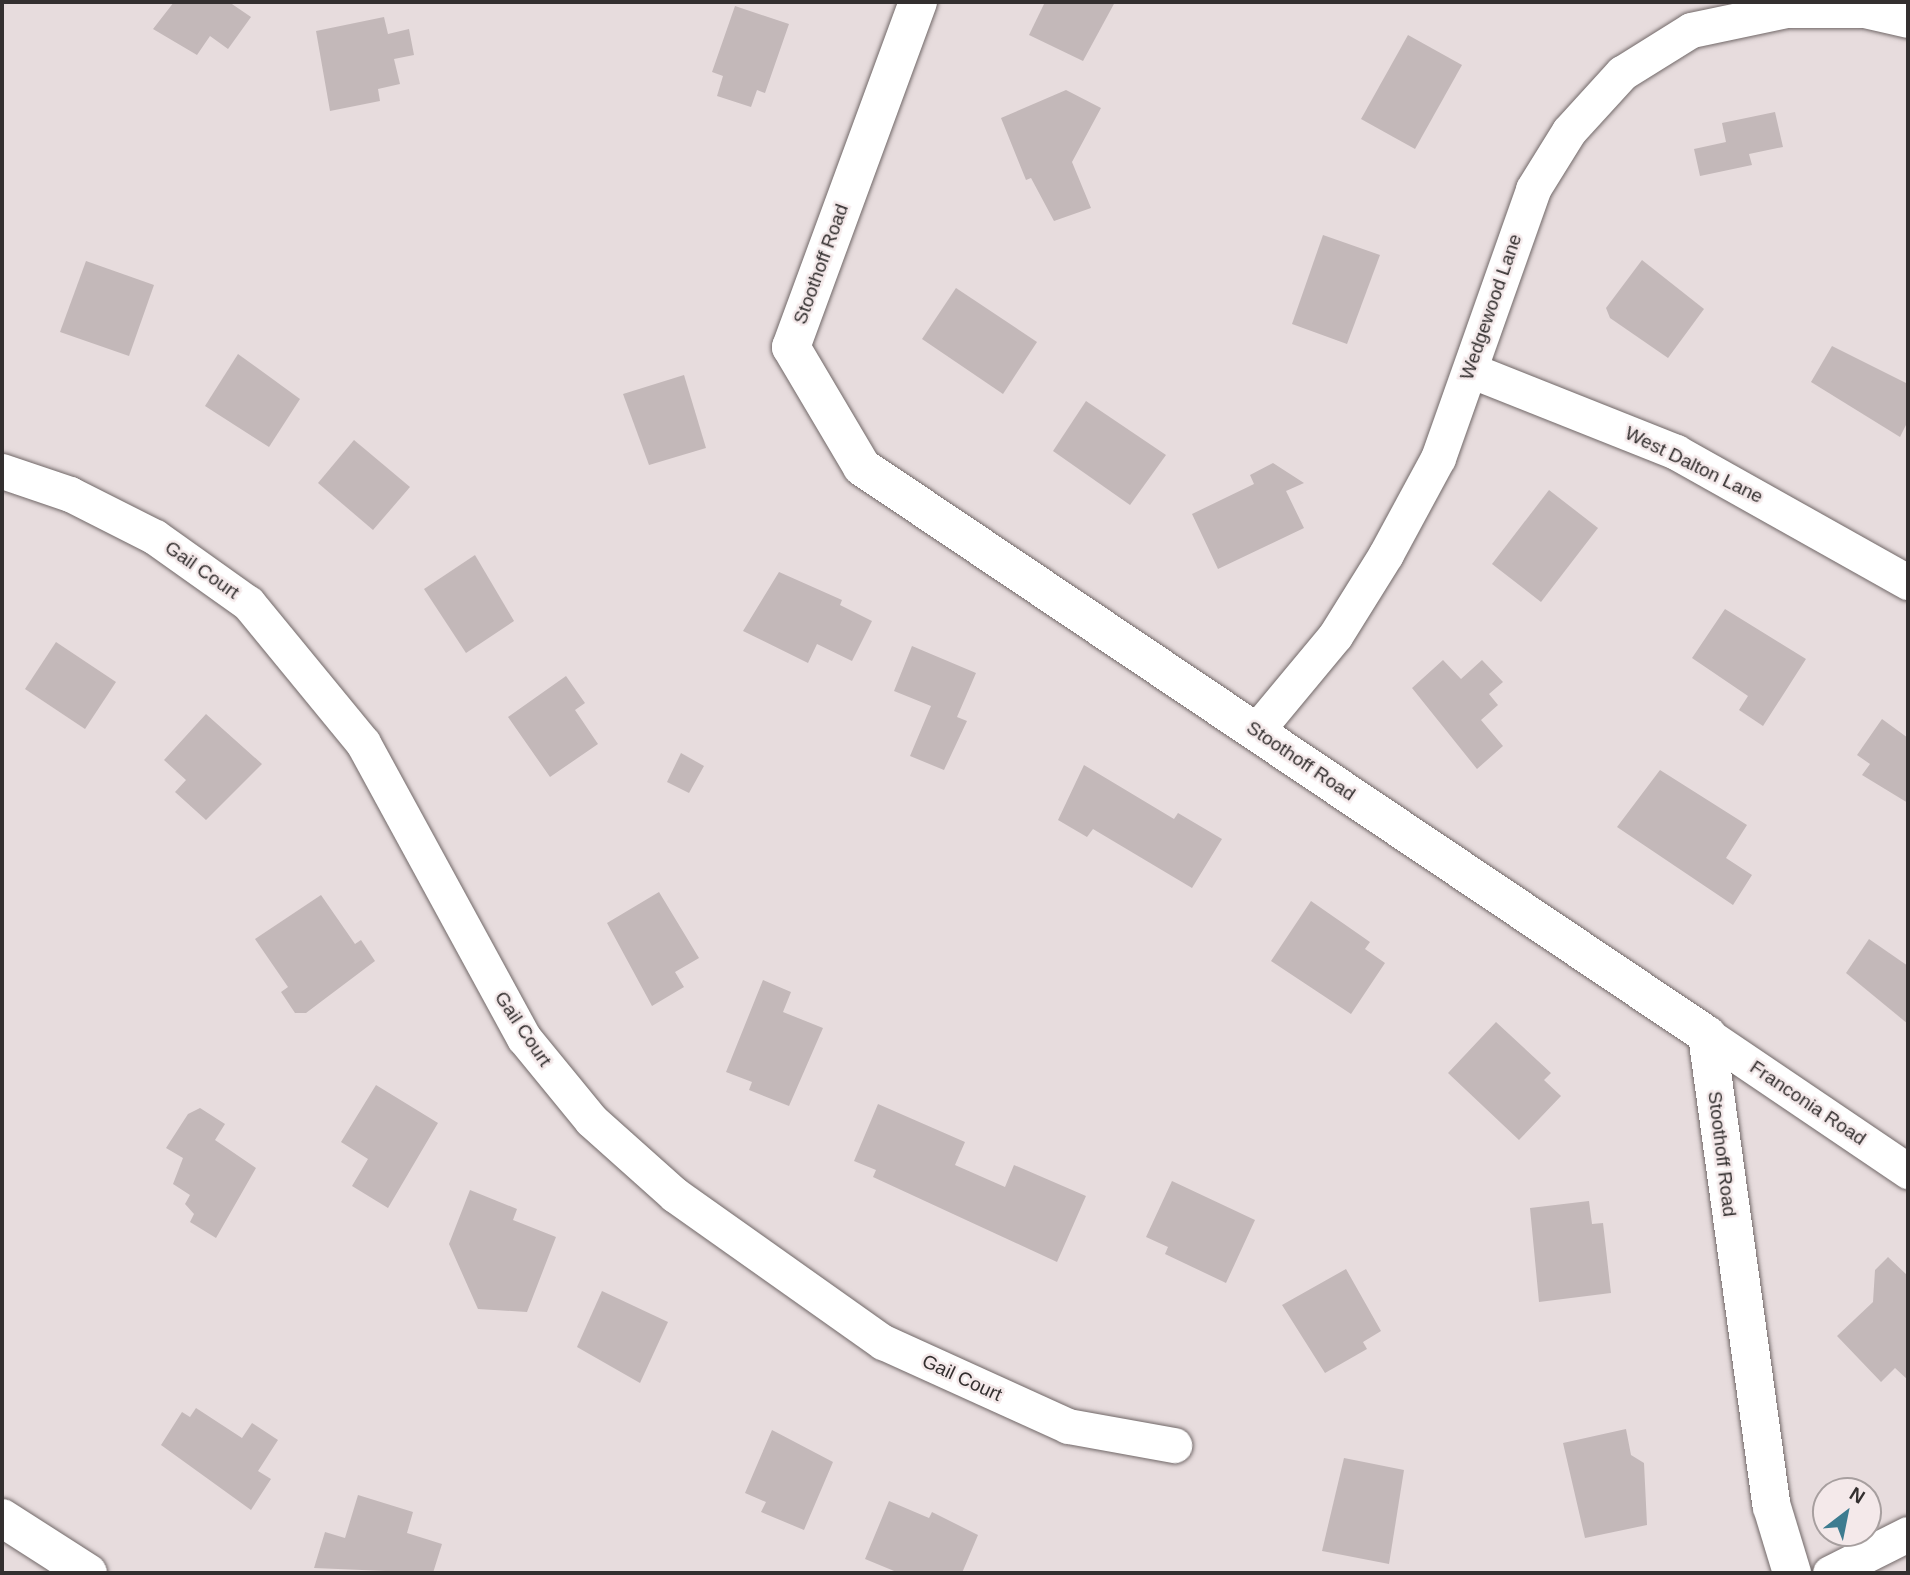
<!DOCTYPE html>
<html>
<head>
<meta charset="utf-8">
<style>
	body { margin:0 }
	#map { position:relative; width:1910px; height:1575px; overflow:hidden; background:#e7dcdd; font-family:Helvetica,sans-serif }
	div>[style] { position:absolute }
	.building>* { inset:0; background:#c3b8b9 }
	.roads { filter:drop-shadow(0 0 2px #716868) drop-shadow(0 0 2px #716868) }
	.minor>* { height:35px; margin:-17.5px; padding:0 17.5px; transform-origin:17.5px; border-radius:17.5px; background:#fff }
	.tertiary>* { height:38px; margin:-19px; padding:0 19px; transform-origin:19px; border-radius:19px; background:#fff }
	span { translate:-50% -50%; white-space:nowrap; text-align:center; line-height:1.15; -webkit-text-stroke:5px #f4e9ea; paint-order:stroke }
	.street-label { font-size:19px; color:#332f2f }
	.frame { position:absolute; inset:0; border:4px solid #332f2f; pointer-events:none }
	.north { position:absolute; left:1812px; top:1477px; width:70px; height:70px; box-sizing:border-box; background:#f4e9ea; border:2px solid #a79f9f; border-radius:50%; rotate:32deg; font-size:19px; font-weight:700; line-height:28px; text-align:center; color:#332f2f }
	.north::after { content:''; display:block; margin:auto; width:24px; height:32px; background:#3d7c90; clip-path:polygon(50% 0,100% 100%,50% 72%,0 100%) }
</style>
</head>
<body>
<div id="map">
	<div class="building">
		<div style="clip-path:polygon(174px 2px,229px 2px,251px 17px,228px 49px,210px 36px,197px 55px,153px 29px)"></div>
		<div style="clip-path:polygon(1045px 2px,1115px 2px,1083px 61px,1029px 35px)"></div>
		<div style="clip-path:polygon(735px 6px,789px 24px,765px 93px,757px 90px,751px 107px,717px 96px,723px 76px,712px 72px)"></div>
		<div style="clip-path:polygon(384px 17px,388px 34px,409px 29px,414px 55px,394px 59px,400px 84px,378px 89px,380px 101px,330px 111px,316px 31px)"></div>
		<div style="clip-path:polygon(1408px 35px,1462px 65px,1415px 149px,1361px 119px)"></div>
		<div style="clip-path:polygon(1066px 90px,1101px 108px,1072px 162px,1091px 208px,1054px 221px,1031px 178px,1026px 180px,1001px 118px)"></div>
		<div style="clip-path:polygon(1775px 112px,1783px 147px,1749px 154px,1752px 165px,1700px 176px,1694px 149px,1726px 142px,1722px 123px)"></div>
		<div style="clip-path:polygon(1323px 235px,1380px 255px,1347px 344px,1292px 324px)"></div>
		<div style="clip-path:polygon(1642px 260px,1704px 309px,1668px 358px,1610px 318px,1606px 308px)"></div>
		<div style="clip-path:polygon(86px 261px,154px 285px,129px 356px,60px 332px)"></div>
		<div style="clip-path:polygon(956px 288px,1037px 342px,1003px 394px,922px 339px)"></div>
		<div style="clip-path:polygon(1832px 346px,1908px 384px,1908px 421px,1900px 437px,1811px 382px)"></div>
		<div style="clip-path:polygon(238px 354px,300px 399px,269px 447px,205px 406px)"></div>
		<div style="clip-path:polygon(684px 375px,706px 448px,649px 465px,623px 394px)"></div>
		<div style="clip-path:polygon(1086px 401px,1166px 455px,1130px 505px,1053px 451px)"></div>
		<div style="clip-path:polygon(354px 440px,410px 487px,373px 530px,318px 483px)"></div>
		<div style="clip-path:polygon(1273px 463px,1304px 483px,1286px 491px,1304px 528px,1218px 569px,1192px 514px,1254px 484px,1250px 475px)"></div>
		<div style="clip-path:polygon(1549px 490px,1598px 528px,1541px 602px,1492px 564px)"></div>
		<div style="clip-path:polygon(475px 555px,514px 621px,466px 653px,424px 589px)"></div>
		<div style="clip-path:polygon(779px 572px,842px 600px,840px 605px,872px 621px,852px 661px,817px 644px,808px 663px,743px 631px)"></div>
		<div style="clip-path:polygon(1725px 609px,1806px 659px,1763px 726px,1739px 710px,1748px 696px,1692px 658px)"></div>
		<div style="clip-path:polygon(56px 642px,116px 682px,85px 729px,25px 689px)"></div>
		<div style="clip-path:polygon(912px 646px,976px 673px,957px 717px,967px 721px,944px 770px,910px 756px,931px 706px,894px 691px)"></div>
		<div style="clip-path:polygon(1443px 660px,1461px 679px,1482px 660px,1503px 682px,1489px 694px,1498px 705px,1481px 720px,1503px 746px,1477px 769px,1412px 688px)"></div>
		<div style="clip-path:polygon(566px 676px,585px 703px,575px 710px,598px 744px,550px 777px,508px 717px)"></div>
		<div style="clip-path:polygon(206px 714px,262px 764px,206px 820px,175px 792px,186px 780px,164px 760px)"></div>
		<div style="clip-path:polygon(1882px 719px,1908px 738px,1908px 803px,1862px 775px,1870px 764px,1857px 755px)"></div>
		<div style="clip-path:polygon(681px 753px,704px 766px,689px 793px,667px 782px)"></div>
		<div style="clip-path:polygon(1084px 765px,1174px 819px,1178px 813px,1222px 839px,1192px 888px,1093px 829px,1087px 837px,1058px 820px)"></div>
		<div style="clip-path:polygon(1660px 770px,1747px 825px,1726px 858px,1752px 875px,1733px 905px,1617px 827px)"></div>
		<div style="clip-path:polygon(659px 892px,699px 958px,675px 972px,684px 987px,652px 1006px,607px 923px)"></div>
		<div style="clip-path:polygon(321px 895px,355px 944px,361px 940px,375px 961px,306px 1013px,295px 1013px,281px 992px,288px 987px,255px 939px)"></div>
		<div style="clip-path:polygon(1311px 901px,1370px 942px,1365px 949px,1385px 963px,1351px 1014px,1271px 961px)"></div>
		<div style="clip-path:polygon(1869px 939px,1908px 966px,1908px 1024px,1846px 973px)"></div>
		<div style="clip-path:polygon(763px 980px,791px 992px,783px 1012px,823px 1028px,789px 1106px,749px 1090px,752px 1082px,726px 1072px)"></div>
		<div style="clip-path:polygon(1496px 1022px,1551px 1073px,1544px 1080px,1561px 1096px,1519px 1140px,1448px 1073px)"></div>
		<div style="clip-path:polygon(376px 1085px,438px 1123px,388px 1208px,352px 1186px,368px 1159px,341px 1142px)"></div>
		<div style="clip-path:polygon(878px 1104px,965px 1142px,955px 1165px,1005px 1187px,1014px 1165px,1086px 1196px,1057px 1262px,873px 1177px,876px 1170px,854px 1161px)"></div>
		<div style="clip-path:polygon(200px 1108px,225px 1124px,215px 1140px,256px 1168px,216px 1238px,190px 1222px,194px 1214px,185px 1204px,190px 1195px,173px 1184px,183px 1158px,166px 1148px,188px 1114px)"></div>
		<div style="clip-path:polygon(1172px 1181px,1255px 1220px,1226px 1283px,1165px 1254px,1168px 1247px,1146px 1237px)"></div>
		<div style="clip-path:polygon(470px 1190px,517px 1209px,513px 1220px,556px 1237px,527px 1312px,478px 1309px,449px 1244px)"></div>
		<div style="clip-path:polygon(1589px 1201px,1592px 1224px,1603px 1223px,1611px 1293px,1539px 1302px,1530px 1208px)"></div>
		<div style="clip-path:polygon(1888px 1257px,1908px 1276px,1908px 1380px,1895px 1368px,1881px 1382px,1837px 1336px,1873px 1302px,1875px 1270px)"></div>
		<div style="clip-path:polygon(1346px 1269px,1381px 1331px,1363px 1342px,1367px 1349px,1325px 1373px,1282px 1305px)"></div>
		<div style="clip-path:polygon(602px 1291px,668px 1322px,640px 1383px,577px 1347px)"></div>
		<div style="clip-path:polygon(196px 1408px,242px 1438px,252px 1423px,278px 1440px,258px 1471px,271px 1479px,251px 1510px,161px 1445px,182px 1412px,190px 1417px)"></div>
		<div style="clip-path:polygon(1626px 1429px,1631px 1455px,1644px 1463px,1647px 1525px,1585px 1538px,1563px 1443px)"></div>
		<div style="clip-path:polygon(772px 1430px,833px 1462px,804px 1530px,761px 1512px,766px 1502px,745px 1493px)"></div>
		<div style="clip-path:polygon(1344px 1458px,1404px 1470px,1389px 1564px,1322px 1551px)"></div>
		<div style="clip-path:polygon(358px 1495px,413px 1512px,407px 1533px,442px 1544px,433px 1573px,314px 1568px,325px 1532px,345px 1538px)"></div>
		<div style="clip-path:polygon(889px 1501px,929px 1518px,932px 1512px,978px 1535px,962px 1573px,899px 1573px,865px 1559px)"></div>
	</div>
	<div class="roads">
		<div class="minor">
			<div style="left:1470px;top:370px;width:222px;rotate:21.7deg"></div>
			<div style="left:1676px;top:452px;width:266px;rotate:29.3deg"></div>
			<div style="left:2px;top:471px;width:72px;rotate:18.7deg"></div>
			<div style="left:70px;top:494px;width:95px;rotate:26.8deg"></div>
			<div style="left:155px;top:537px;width:114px;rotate:35.4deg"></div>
			<div style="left:248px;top:603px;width:181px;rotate:50.6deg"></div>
			<div style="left:363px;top:743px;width:336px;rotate:61.4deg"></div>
			<div style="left:524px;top:1038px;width:106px;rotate:50.7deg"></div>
			<div style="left:591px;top:1120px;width:113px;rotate:41.8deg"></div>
			<div style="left:675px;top:1195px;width:255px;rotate:35.3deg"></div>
			<div style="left:883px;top:1342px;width:203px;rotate:24.4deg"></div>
			<div style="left:1068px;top:1426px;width:108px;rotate:10.2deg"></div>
			<div style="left:1256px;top:731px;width:124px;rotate:-50.3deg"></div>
			<div style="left:1335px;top:636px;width:97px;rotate:-58.1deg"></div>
			<div style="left:1386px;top:554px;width:109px;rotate:-61.6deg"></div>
			<div style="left:1438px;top:458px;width:285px;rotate:-70.5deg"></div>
			<div style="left:1533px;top:189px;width:68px;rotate:-58.2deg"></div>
			<div style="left:1569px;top:131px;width:79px;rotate:-47.6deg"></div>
			<div style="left:1622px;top:73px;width:81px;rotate:-31.9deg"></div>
			<div style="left:1691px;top:30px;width:98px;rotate:-11.8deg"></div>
			<div style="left:1787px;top:10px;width:77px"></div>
			<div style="left:1864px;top:10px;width:45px;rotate:12.8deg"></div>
			<div style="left:1707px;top:1035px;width:243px;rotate:34.1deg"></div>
			<div style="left:1830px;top:1573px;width:87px;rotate:-26.6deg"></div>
		</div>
		<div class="tertiary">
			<div style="left:918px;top:2px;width:368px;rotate:110.2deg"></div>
			<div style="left:791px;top:347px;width:139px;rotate:59.4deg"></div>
			<div style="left:862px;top:467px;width:1018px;rotate:33.91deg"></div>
			<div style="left:1707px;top:1035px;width:476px;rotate:82.2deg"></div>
			<div style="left:1772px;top:1507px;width:69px;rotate:73.1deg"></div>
			<div style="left:2px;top:1518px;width:102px;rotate:32.6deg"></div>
		</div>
	</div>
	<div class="street-label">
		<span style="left:821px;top:264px;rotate:-70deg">Stoothoff Road</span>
		<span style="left:1491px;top:307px;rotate:-71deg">Wedgewood Lane</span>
		<span style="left:1694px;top:465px;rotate:26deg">West Dalton Lane</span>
		<span style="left:202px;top:570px;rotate:35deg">Gail Court</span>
		<span style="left:1301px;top:761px;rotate:34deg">Stoothoff Road</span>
		<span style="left:523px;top:1029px;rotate:56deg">Gail Court</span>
		<span style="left:1808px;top:1103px;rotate:34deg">Franconia Road</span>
		<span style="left:1722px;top:1154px;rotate:83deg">Stoothoff Road</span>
		<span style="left:962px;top:1378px;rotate:25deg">Gail Court</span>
	</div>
	<div class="frame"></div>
	<div class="north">N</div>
</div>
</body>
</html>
